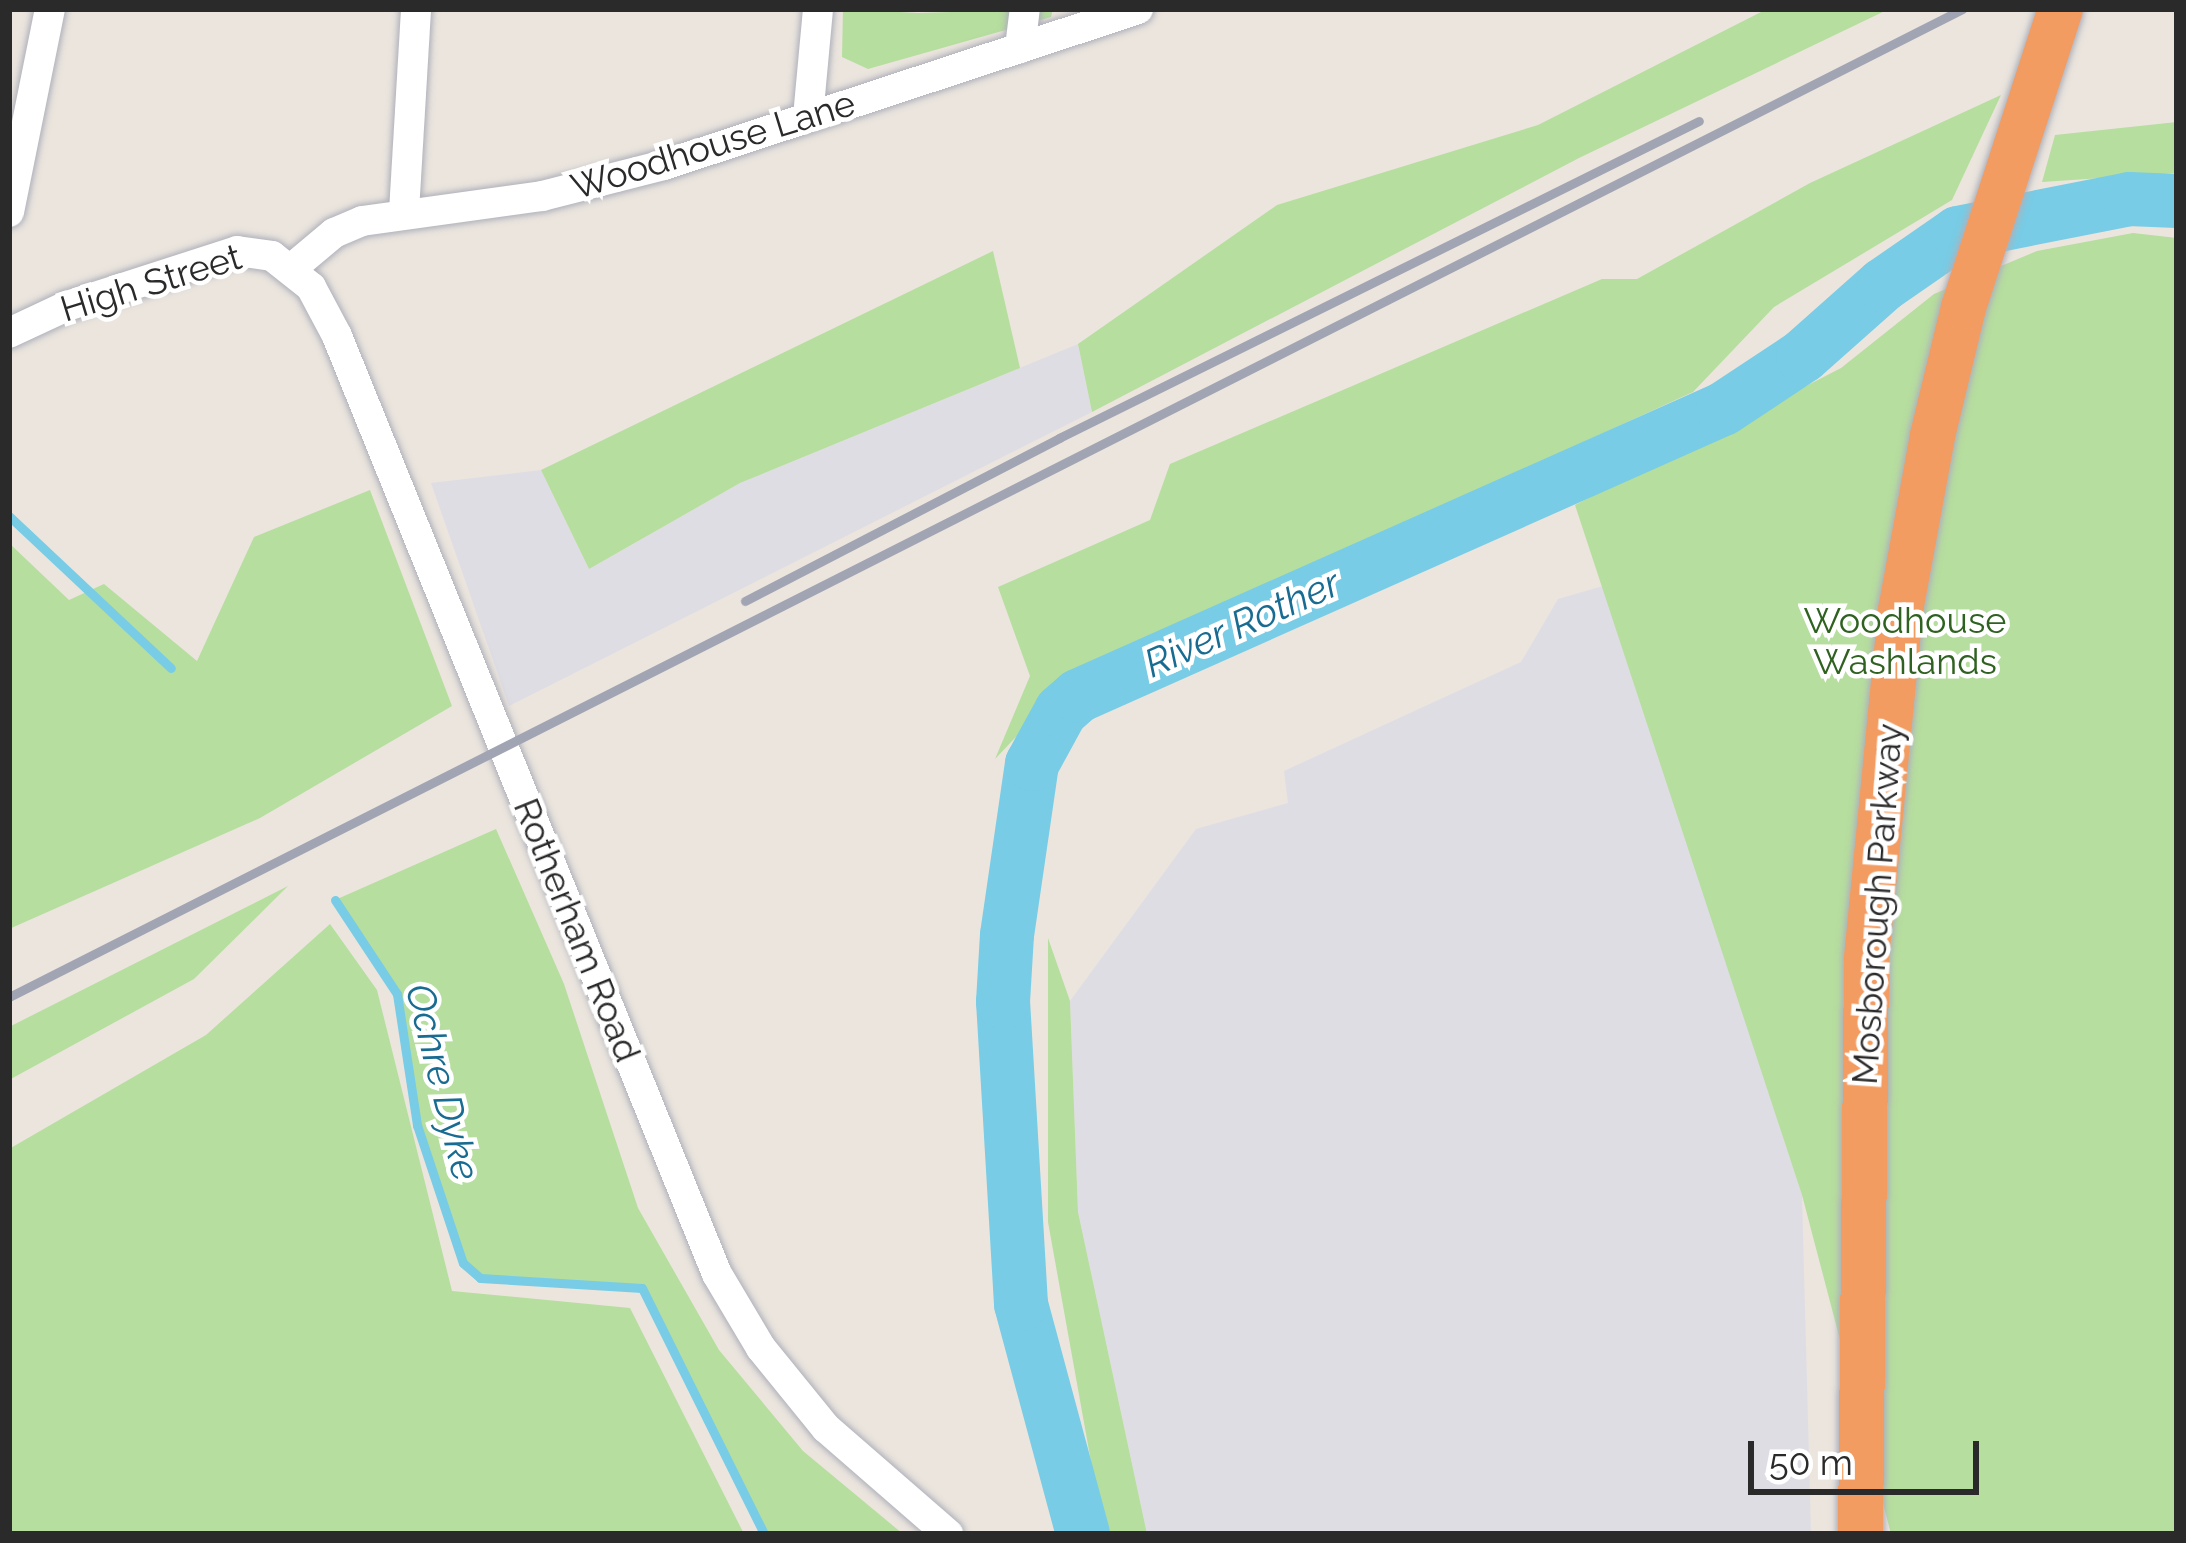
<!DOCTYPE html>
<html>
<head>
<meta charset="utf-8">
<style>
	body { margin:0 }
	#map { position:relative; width:2186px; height:1543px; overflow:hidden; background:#ebe5de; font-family:Raleway,sans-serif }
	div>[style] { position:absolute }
	.industrial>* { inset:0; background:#dfdde4 }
	.green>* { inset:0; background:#b6de9e }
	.stream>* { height:9px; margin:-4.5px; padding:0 4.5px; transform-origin:4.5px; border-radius:4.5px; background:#78cce5 }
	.river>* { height:54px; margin:-27px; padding:0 27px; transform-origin:27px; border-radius:27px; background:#78cce5 }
	.roads { filter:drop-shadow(0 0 3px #aeb0ba) drop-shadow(0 0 3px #aeb0ba) }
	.minor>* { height:30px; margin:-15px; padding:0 15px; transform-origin:15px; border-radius:15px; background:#fff }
	.highway>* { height:45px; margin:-22.5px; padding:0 22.5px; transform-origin:22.5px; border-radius:22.5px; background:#f29c62 }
	.rail>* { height:9px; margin:-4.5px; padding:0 4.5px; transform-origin:4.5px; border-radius:4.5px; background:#a1a4b3 }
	span { translate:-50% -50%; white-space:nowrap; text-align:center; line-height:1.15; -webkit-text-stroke:9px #fff; paint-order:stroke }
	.street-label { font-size:36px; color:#2a2a2a }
	.park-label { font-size:36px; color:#2f6220 }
	.water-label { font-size:39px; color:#186b91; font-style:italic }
	.frame { position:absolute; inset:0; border:12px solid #2a2a2a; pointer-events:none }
	.scale { position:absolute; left:1748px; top:1441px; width:231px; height:54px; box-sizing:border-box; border:6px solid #2a2a2a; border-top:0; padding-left:15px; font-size:36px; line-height:42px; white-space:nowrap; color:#2a2a2a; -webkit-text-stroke:9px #fff; paint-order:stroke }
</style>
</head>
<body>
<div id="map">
	<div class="industrial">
		<div style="clip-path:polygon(1078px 344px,1092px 412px,509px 706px,431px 483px,541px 470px,589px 569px,740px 483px)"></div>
		<div style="clip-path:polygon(1603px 586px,1802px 1195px,1811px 1534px,1147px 1534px,1078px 1212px,1070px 1001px,1196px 829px,1288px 803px,1284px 771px,1521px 662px,1558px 599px)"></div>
	</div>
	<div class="green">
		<div style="clip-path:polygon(843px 9px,918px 13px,1053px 9px,1051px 17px,868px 69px,842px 57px)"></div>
		<div style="clip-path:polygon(1767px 9px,1889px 9px,1579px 158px,1092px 412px,1078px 344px,1277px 205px,1538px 125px)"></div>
		<div style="clip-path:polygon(2001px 95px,1952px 200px,1774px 307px,1693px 392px,1076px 674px,995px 759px,1030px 676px,998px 587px,1150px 520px,1170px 464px,1602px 279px,1637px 279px,1810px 183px)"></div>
		<div style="clip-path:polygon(2177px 122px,2177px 173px,2042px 182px,2055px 135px)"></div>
		<div style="clip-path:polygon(2133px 233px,2177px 238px,2177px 1534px,1891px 1534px,1802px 1195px,1575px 505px,1841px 368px,1934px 294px,2037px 251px)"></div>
		<div style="clip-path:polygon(993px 251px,1020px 368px,740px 483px,589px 569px,541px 470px)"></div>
		<div style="clip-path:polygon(370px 490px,452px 706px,260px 818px,9px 929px,9px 543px,69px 600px,104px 584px,197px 661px,254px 537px)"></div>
		<div style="clip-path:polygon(496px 829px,564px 984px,638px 1208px,719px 1350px,803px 1451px,903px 1534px,764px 1534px,642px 1288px,480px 1278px,463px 1263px,417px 1125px,397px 994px,335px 900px)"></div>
		<div style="clip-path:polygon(288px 886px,194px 979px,9px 1080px,9px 1027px)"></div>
		<div style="clip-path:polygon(330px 924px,377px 990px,452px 1291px,630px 1308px,744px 1534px,9px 1534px,9px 1149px,206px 1035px)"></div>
		<div style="clip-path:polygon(1048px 938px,1070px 1001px,1078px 1212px,1147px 1534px,1104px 1534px,1048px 1222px)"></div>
	</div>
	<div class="stream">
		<div style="left:9px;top:516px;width:222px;rotate:43.2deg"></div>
		<div style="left:335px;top:900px;width:113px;rotate:56.6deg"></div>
		<div style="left:397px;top:994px;width:133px;rotate:81.3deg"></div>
		<div style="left:417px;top:1125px;width:145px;rotate:71.6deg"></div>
		<div style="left:463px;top:1263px;width:23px;rotate:41deg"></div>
		<div style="left:480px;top:1278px;width:162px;rotate:3.5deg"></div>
		<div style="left:642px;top:1288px;width:275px;rotate:63.6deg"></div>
	</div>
	<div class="river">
		<div style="left:1083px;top:1534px;width:238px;rotate:-105.1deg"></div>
		<div style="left:1021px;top:1304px;width:303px;rotate:-93.4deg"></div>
		<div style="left:1003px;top:1002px;width:67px;rotate:-86.6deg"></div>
		<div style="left:1007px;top:935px;width:173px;rotate:-81.7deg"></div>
		<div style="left:1032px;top:764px;width:60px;rotate:-61.3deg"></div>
		<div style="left:1061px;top:711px;width:23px;rotate:-41deg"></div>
		<div style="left:1078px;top:696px;width:706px;rotate:-23.99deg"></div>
		<div style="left:1723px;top:409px;width:96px;rotate:-33.5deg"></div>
		<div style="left:1803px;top:356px;width:107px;rotate:-41.6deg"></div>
		<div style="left:1883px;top:285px;width:91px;rotate:-34.7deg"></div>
		<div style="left:1958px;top:233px;width:174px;rotate:-11.2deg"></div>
		<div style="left:2129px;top:199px;width:48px;rotate:2.4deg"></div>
	</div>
	<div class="roads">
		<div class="minor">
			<div style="left:1020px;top:48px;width:39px;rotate:-83deg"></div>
			<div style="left:808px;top:117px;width:108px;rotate:-84.7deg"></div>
			<div style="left:9px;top:212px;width:207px;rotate:-78.6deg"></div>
			<div style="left:404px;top:212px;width:203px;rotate:-86.6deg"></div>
			<div style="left:291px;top:269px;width:56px;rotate:-39.9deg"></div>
			<div style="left:334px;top:233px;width:30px;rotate:-23deg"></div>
			<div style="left:362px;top:221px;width:182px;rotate:-7.9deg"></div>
			<div style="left:542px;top:196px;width:126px;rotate:-14.3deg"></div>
			<div style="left:664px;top:165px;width:499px;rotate:-18.2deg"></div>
			<div style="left:9px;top:333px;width:64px;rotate:-25deg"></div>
			<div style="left:67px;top:306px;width:179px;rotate:-17.9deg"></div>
			<div style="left:237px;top:251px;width:35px;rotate:8deg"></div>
			<div style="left:272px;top:256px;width:50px;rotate:38.5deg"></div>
			<div style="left:311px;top:287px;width:55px;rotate:62deg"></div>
			<div style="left:337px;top:336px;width:1012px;rotate:67.95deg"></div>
			<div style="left:717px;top:1274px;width:86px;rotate:59.3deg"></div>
			<div style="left:761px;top:1348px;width:103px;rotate:50.9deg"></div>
			<div style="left:826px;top:1428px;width:162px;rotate:41deg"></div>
		</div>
		<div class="highway">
			<div style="left:1860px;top:1534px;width:577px;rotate:-89.4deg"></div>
			<div style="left:1866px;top:957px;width:349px;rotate:-84.4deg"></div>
			<div style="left:1900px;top:610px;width:178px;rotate:-79.6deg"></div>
			<div style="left:1932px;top:435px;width:132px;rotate:-76.4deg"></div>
			<div style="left:1963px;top:307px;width:313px;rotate:-72deg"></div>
		</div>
	</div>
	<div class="rail">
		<div style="left:745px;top:601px;width:354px;rotate:-27.4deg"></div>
		<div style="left:1059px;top:438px;width:714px;rotate:-26.35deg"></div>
		<div style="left:9px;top:997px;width:2189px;rotate:-26.83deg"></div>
	</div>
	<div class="street-label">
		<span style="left:713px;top:145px;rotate:-17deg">Woodhouse Lane</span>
		<span style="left:151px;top:283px;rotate:-17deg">High Street</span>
		<span style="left:1877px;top:904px;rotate:-86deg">Mosborough Parkway</span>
		<span style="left:577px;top:930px;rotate:68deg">Rotherham Road</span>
	</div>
	<div class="park-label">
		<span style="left:1905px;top:641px">Woodhouse<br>Washlands</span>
	</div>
	<div class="water-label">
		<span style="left:1242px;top:623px;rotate:-24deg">River Rother</span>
		<span style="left:443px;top:1082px;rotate:76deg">Ochre Dyke</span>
	</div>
	<div class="frame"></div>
	<div class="scale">50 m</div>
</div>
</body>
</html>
